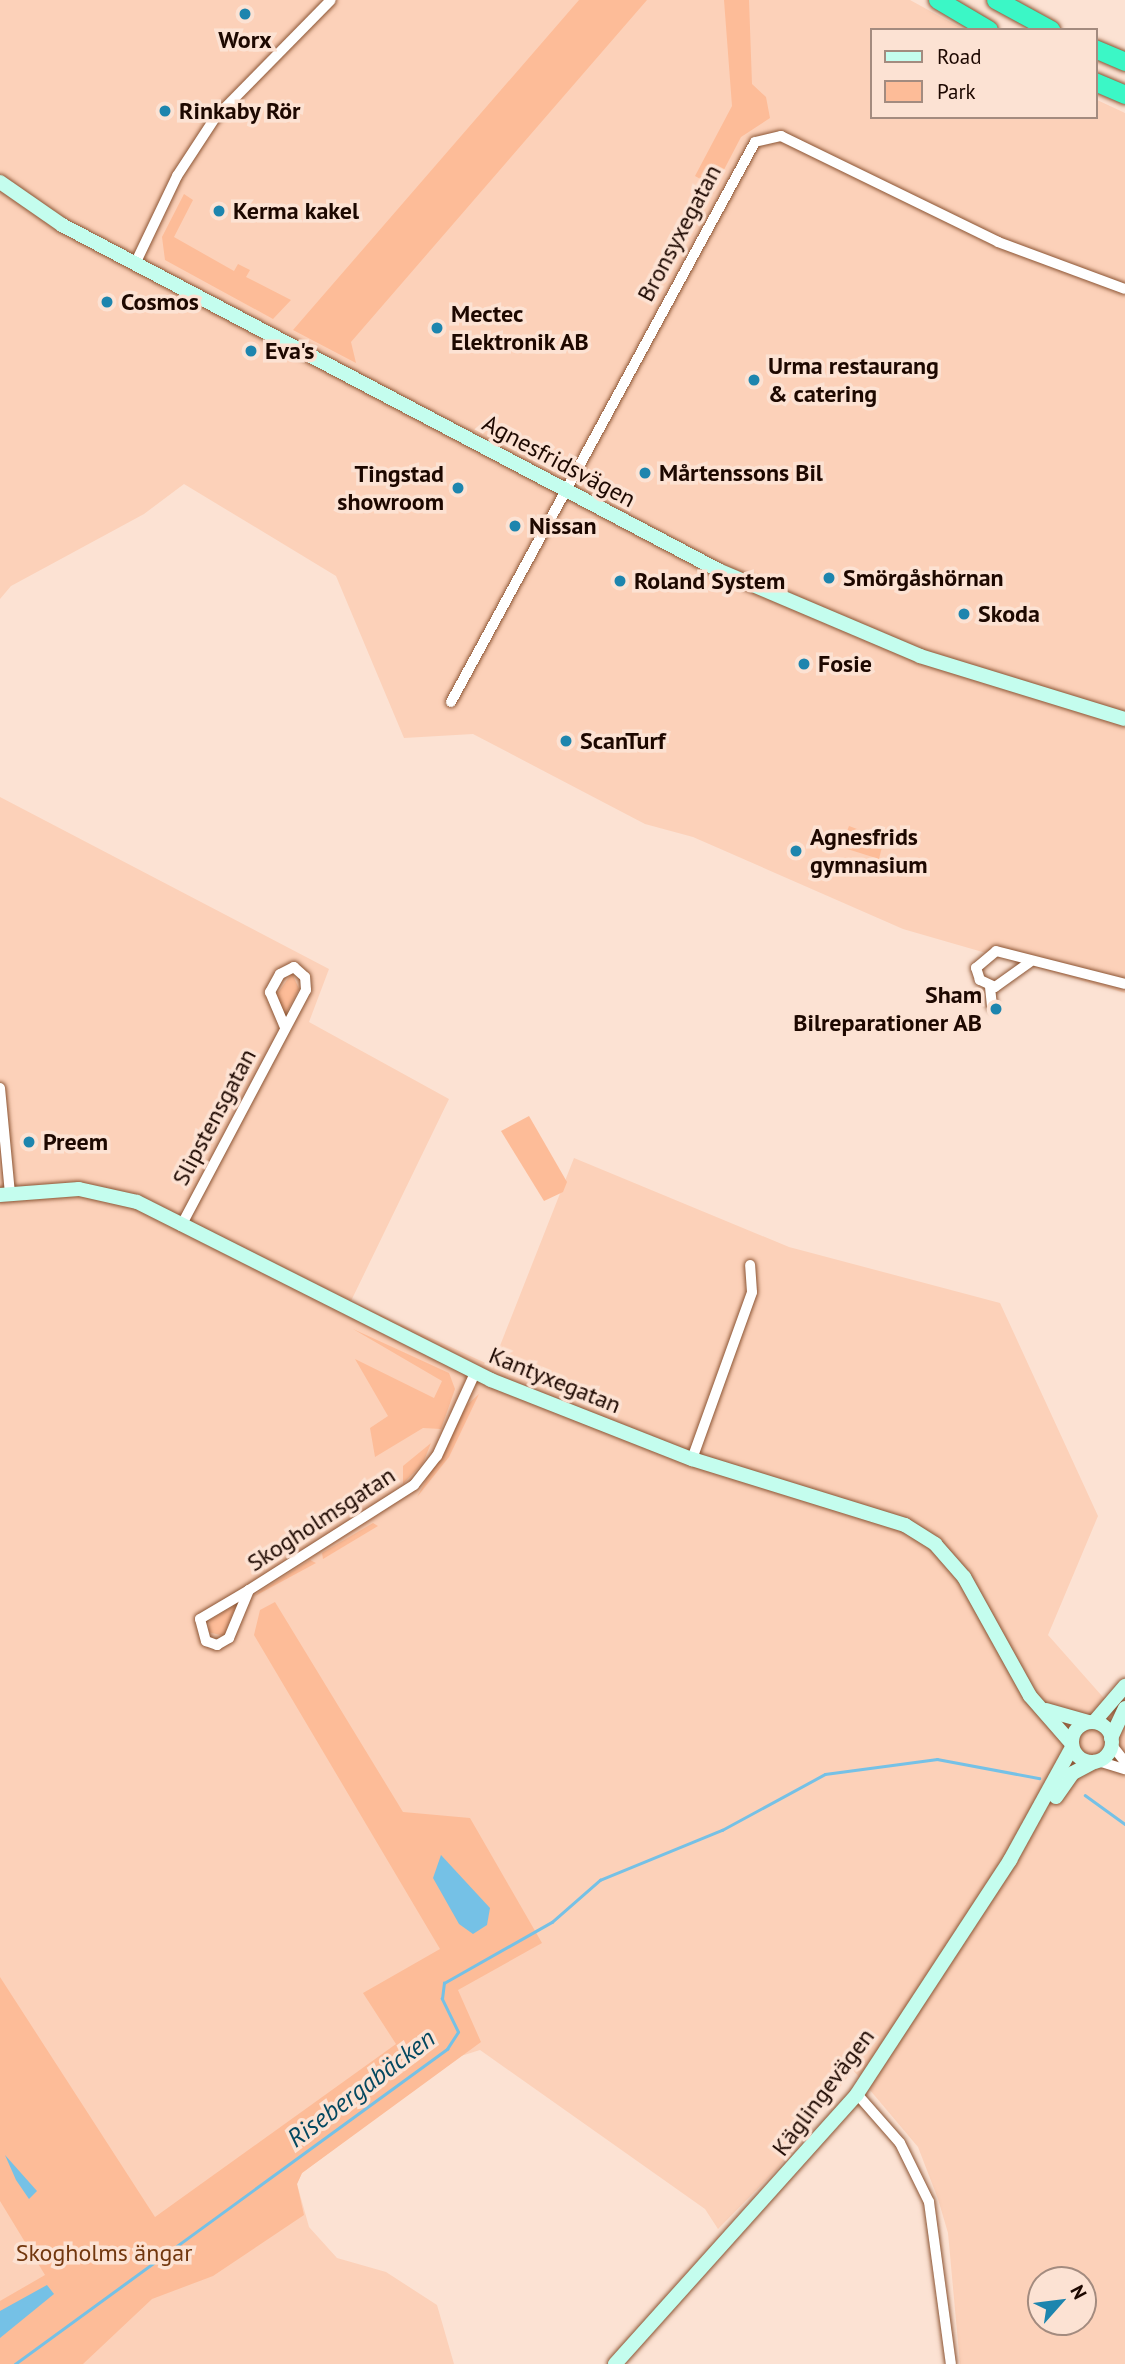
<!DOCTYPE html>
<html>
<head>
<meta charset="utf-8">
<style>
	body { margin:0 }
	#map { position:relative; width:1125px; height:2364px; overflow:hidden; background:#fce2d3; font-family:"PT Sans",sans-serif }
	div>[style] { position:absolute }
	.built>* { inset:0; background:#fcd1b9 }
	.green>* { inset:0; background:#fdbc98 }
	.water>* { inset:0; background:#75c1e6 }
	.stream>* { height:2.5px; margin:-1.25px; padding:0 1.25px; transform-origin:1.25px; border-radius:1.25px; background:#75c1e6 }
	.roads { filter:drop-shadow(0 0 2px #8b5433) drop-shadow(0 0 2px #8b5433) }
	.street>* { height:10px; margin:-5px; padding:0 5px; transform-origin:5px; border-radius:5px; background:#fff }
	.secondary>* { height:14px; margin:-7px; padding:0 7px; transform-origin:7px; border-radius:7px; background:#c4fdee }
	.secondary>.ring { margin:-7px; padding:0; box-sizing:content-box; background:none; border:14px solid #c4fdee; border-radius:50% }
	.highway>* { height:18px; margin:-9px; padding:0 9px; transform-origin:9px; border-radius:9px; background:#3bf7c6 }
	.dots>* { width:19px; height:19px; translate:-50% -50%; box-sizing:border-box; border:4px solid #fce2d3; border-radius:50% }
	span { translate:-50% -50%; white-space:nowrap; text-align:center; line-height:1.15; -webkit-text-stroke:7px #fce2d3; paint-order:stroke }
	.poi-label { font-size:24px; color:#1d0800; font-weight:700 }
	.left { translate:0 -50%; text-align:left }
	.right { translate:-100% -50%; text-align:right }
	.street-label { font-size:24px; color:#1d0800 }
	.park-label { font-size:24px; color:#72370e }
	.water-label { font-size:26px; color:#044860; font-style:italic }
	.legend { position:absolute; left:870px; top:28px; width:228px; height:91px; box-sizing:border-box; background:#fce2d3; border:2px solid #a38b7f; margin:0; padding:9px 12px; list-style:none; font-size:21px; color:#1d0800 }
	.legend li { display:flex; align-items:center; gap:14px; height:35px }
	.legend b { width:35px; border:2px solid #a38b7f }
	.north { position:absolute; left:1027px; top:2266px; width:70px; height:70px; box-sizing:border-box; background:#fce2d3; border:2px solid #a38b7f; border-radius:50%; rotate:62deg; font-size:19px; font-weight:700; line-height:28px; text-align:center; color:#1d0800 }
	.north::after { content:''; display:block; margin:auto; width:24px; height:32px; background:#1d85ae; clip-path:polygon(50% 0,100% 100%,50% 72%,0 100%) }
</style>
</head>
<body>
<div id="map">
	<div class="built">
		<div style="clip-path:polygon(0 0,910px 0,965px 30px,871px 30px,871px 117px,1095px 117px,1095px 99px,1125px 113px,1125px 993px,903px 929px,693px 837px,645px 824px,473px 734px,404px 738px,336px 576px,184px 484px,144px 514px,11px 586px,0 599px)"></div>
		<div style="clip-path:polygon(evenodd,0 797px,329px 969px,309px 1022px,449px 1099px,351px 1301px,492px 1366px,574px 1158px,789px 1247px,1000px 1303px,1098px 1516px,1048px 1635px,1125px 1722px,1125px 2364px,960px 2364px,948px 2233px,938px 2199px,918px 2147px,853px 2070px,778px 2168px,718px 2229px,705px 2209px,480px 2050px,461px 2056px,346px 2140px,302px 2173px,297px 2184px,309px 2227px,337px 2258px,386px 2272px,437px 2305px,454px 2364px,0 2364px,0 797px,1041px 2280px,1083px 2280px,1083px 2322px,1041px 2322px,1041px 2280px)"></div>
	</div>
	<div class="green">
		<div style="clip-path:polygon(579px 0,647px 0,351px 342px,356px 363px,293px 330px)"></div>
		<div style="clip-path:polygon(724px 0,749px 0,752px 84px,766px 97px,770px 118px,741px 137px,715px 187px,695px 176px,732px 106px)"></div>
		<div style="clip-path:polygon(184px 194px,193px 200px,174px 237px,234px 271px,238px 264px,250px 270px,246px 277px,291px 300px,273px 319px,165px 260px,162px 237px)"></div>
		<div style="clip-path:polygon(849px 826px,884px 839px,879px 859px,841px 847px)"></div>
		<div style="clip-path:polygon(292px 973px,299px 989px,285px 1015px,275px 997px)"></div>
		<div style="clip-path:polygon(529px 1116px,567px 1182px,563px 1192px,544px 1201px,501px 1131px)"></div>
		<div style="clip-path:polygon(353px 1329px,449px 1373px,455px 1389px,441px 1429px,423px 1428px,375px 1457px,370px 1428px,388px 1416px,355px 1359px,434px 1398px,442px 1381px)"></div>
		<div style="clip-path:polygon(479px 1394px,449px 1457px,417px 1497px,467px 1405px)"></div>
		<div style="clip-path:polygon(431px 1443px,423px 1463px,403px 1484px,403px 1466px)"></div>
		<div style="clip-path:polygon(373px 1523px,378px 1526px,323px 1559px,322px 1553px)"></div>
		<div style="clip-path:polygon(310px 1560px,316px 1563px,255px 1596px,259px 1592px)"></div>
		<div style="clip-path:polygon(275px 1602px,403px 1812px,470px 1818px,542px 1943px,458px 1990px,481px 2042px,302px 2173px,297px 2184px,304px 2215px,213px 2276px,152px 2299px,83px 2364px,0 2364px,0 2301px,45px 2275px,0 2201px,0 1977px,155px 2217px,396px 2044px,363px 1993px,440px 1949px,254px 1635px,260px 1610px)"></div>
		<div style="clip-path:polygon(236px 1605px,224px 1636px,208px 1632px,210px 1620px)"></div>
	</div>
	<div class="water">
		<div style="clip-path:polygon(441px 1855px,490px 1908px,487px 1925px,473px 1934px,459px 1924px,433px 1878px)"></div>
		<div style="clip-path:polygon(5px 2155px,37px 2191px,29px 2199px,16px 2180px)"></div>
		<div style="clip-path:polygon(47px 2285px,54px 2294px,0 2338px,0 2311px)"></div>
	</div>
	<div class="stream">
		<div style="left:1085px;top:1795px;width:49px;rotate:35.9deg"></div>
		<div style="left:15px;top:2364px;width:535px;rotate:-36.1deg"></div>
		<div style="left:447px;top:2049px;width:20px;rotate:-57deg"></div>
		<div style="left:458px;top:2032px;width:37px;rotate:-116deg"></div>
		<div style="left:442px;top:1999px;width:16px;rotate:-83deg"></div>
		<div style="left:444px;top:1983px;width:124px;rotate:-29.5deg"></div>
		<div style="left:552px;top:1922px;width:64px;rotate:-41.2deg"></div>
		<div style="left:600px;top:1880px;width:132px;rotate:-22.3deg"></div>
		<div style="left:722px;top:1830px;width:117px;rotate:-28.5deg"></div>
		<div style="left:825px;top:1774px;width:113px;rotate:-7.6deg"></div>
		<div style="left:937px;top:1759px;width:104px;rotate:10.6deg"></div>
	</div>
	<div class="roads">
		<div class="street">
			<div style="left:135px;top:264px;width:98px;rotate:-64.5deg"></div>
			<div style="left:177px;top:176px;width:69px;rotate:-56.8deg"></div>
			<div style="left:215px;top:118px;width:165px;rotate:-45.5deg"></div>
			<div style="left:451px;top:702px;width:637px;rotate:-61.5deg"></div>
			<div style="left:755px;top:142px;width:27px;rotate:-13deg"></div>
			<div style="left:781px;top:136px;width:242px;rotate:26deg"></div>
			<div style="left:998px;top:242px;width:135px;rotate:20.3deg"></div>
			<div style="left:1030px;top:962px;width:43px;rotate:144.5deg"></div>
			<div style="left:995px;top:987px;width:17px;rotate:-155deg"></div>
			<div style="left:980px;top:980px;width:13px;rotate:-108deg"></div>
			<div style="left:976px;top:968px;width:26px;rotate:-40deg"></div>
			<div style="left:996px;top:951px;width:133px;rotate:14.3deg"></div>
			<div style="left:990px;top:987px;width:19px;rotate:84deg"></div>
			<div style="left:0;top:1088px;width:106px;rotate:84.6deg"></div>
			<div style="left:181px;top:1226px;width:267px;rotate:-62.1deg"></div>
			<div style="left:306px;top:990px;width:13px;rotate:-94deg"></div>
			<div style="left:305px;top:977px;width:15px;rotate:-138deg"></div>
			<div style="left:294px;top:967px;width:16px;rotate:153deg"></div>
			<div style="left:280px;top:974px;width:21px;rotate:119deg"></div>
			<div style="left:270px;top:992px;width:38px;rotate:67deg"></div>
			<div style="left:692px;top:1459px;width:177px;rotate:-70.2deg"></div>
			<div style="left:752px;top:1292px;width:27px;rotate:-94deg"></div>
			<div style="left:249px;top:1590px;width:57px;rotate:149.4deg"></div>
			<div style="left:200px;top:1619px;width:23px;rotate:75deg"></div>
			<div style="left:206px;top:1641px;width:12px;rotate:20deg"></div>
			<div style="left:217px;top:1645px;width:14px;rotate:-30deg"></div>
			<div style="left:229px;top:1638px;width:52px;rotate:-67.4deg"></div>
			<div style="left:249px;top:1590px;width:196px;rotate:-32.5deg"></div>
			<div style="left:414px;top:1485px;width:37px;rotate:-52deg"></div>
			<div style="left:437px;top:1456px;width:91px;rotate:-65.4deg"></div>
			<div style="left:1111px;top:1744px;width:23px;rotate:52deg"></div>
			<div style="left:1098px;top:1761px;width:28px;rotate:17deg"></div>
			<div style="left:857px;top:2094px;width:65px;rotate:48.7deg"></div>
			<div style="left:900px;top:2143px;width:66px;rotate:63.8deg"></div>
			<div style="left:929px;top:2202px;width:163px;rotate:82.3deg"></div>
		</div>
		<div class="secondary">
			<div style="left:0;top:182px;width:75px;rotate:34.7deg"></div>
			<div style="left:62px;top:225px;width:743px;rotate:27.74deg"></div>
			<div style="left:720px;top:571px;width:217px;rotate:23deg"></div>
			<div style="left:920px;top:656px;width:214px;rotate:17.1deg"></div>
			<div style="left:0;top:1195px;width:79px;rotate:-4.3deg"></div>
			<div style="left:79px;top:1189px;width:59px;rotate:12.6deg"></div>
			<div style="left:137px;top:1202px;width:396px;rotate:26.7deg"></div>
			<div style="left:491px;top:1380px;width:216px;rotate:21.5deg"></div>
			<div style="left:692px;top:1459px;width:223px;rotate:17.2deg"></div>
			<div style="left:905px;top:1525px;width:36px;rotate:32deg"></div>
			<div style="left:935px;top:1544px;width:44px;rotate:48.7deg"></div>
			<div style="left:964px;top:1577px;width:136px;rotate:61deg"></div>
			<div style="left:1030px;top:1696px;width:64px;rotate:48.8deg"></div>
			<div style="left:1046px;top:1710px;width:44px;rotate:15.9deg"></div>
			<div style="left:1094px;top:1722px;width:48px;rotate:-49.3deg"></div>
			<div class="ring" style="left:1072px;top:1722px;width:26px;height:26px"></div>
			<div style="left:1111px;top:1738px;width:33px;rotate:-65deg"></div>
			<div style="left:1056px;top:1797px;width:29px;rotate:-55deg"></div>
			<div style="left:1073px;top:1773px;width:24px;rotate:-28deg"></div>
			<div style="left:615px;top:2364px;width:363px;rotate:-48.1deg"></div>
			<div style="left:857px;top:2094px;width:280px;rotate:-56.8deg"></div>
			<div style="left:1010px;top:1860px;width:129px;rotate:-61.2deg"></div>
		</div>
		<div class="highway">
			<div style="left:938px;top:0;width:59px;rotate:30.5deg"></div>
			<div style="left:996px;top:0;width:63px;rotate:28.6deg"></div>
			<div style="left:1095px;top:49px;width:33px;rotate:23deg"></div>
			<div style="left:1095px;top:82px;width:33px;rotate:23deg"></div>
		</div>
	</div>
	<div class="dots">
		<div style="left:245px;top:14px;background:#1d85ae"></div>
		<div style="left:165px;top:111px;background:#1d85ae"></div>
		<div style="left:219px;top:211px;background:#1d85ae"></div>
		<div style="left:107px;top:302px;background:#1d85ae"></div>
		<div style="left:437px;top:328px;background:#1d85ae"></div>
		<div style="left:251px;top:351px;background:#1d85ae"></div>
		<div style="left:754px;top:380px;background:#1d85ae"></div>
		<div style="left:645px;top:473px;background:#1d85ae"></div>
		<div style="left:458px;top:488px;background:#1d85ae"></div>
		<div style="left:515px;top:526px;background:#1d85ae"></div>
		<div style="left:829px;top:578px;background:#1d85ae"></div>
		<div style="left:620px;top:581px;background:#1d85ae"></div>
		<div style="left:964px;top:614px;background:#1d85ae"></div>
		<div style="left:804px;top:664px;background:#1d85ae"></div>
		<div style="left:566px;top:741px;background:#1d85ae"></div>
		<div style="left:796px;top:851px;background:#1d85ae"></div>
		<div style="left:996px;top:1009px;background:#1d85ae"></div>
		<div style="left:29px;top:1142px;background:#1d85ae"></div>
	</div>
	<div class="poi-label">
		<span style="left:245px;top:40px">Worx</span>
		<span class="left" style="left:179px;top:111px">Rinkaby Rör</span>
		<span class="left" style="left:233px;top:211px">Kerma kakel</span>
		<span class="left" style="left:121px;top:302px">Cosmos</span>
		<span class="left" style="left:451px;top:328px">Mectec<br>Elektronik AB</span>
		<span class="left" style="left:265px;top:351px">Eva's</span>
		<span class="left" style="left:768px;top:380px">Urma restaurang<br>&amp; catering</span>
		<span class="left" style="left:659px;top:473px">Mårtenssons Bil</span>
		<span class="right" style="left:444px;top:488px">Tingstad<br>showroom</span>
		<span class="left" style="left:529px;top:526px">Nissan</span>
		<span class="left" style="left:843px;top:578px">Smörgåshörnan</span>
		<span class="left" style="left:634px;top:581px">Roland System</span>
		<span class="left" style="left:978px;top:614px">Skoda</span>
		<span class="left" style="left:818px;top:664px">Fosie</span>
		<span class="left" style="left:580px;top:741px">ScanTurf</span>
		<span class="left" style="left:810px;top:851px">Agnesfrids<br>gymnasium</span>
		<span class="right" style="left:982px;top:1009px">Sham<br>Bilreparationer AB</span>
		<span class="left" style="left:43px;top:1142px">Preem</span>
	</div>
	<div class="street-label">
		<span style="left:679px;top:233px;rotate:-62deg">Bronsyxegatan</span>
		<span style="left:559px;top:461px;rotate:28deg">Agnesfridsvägen</span>
		<span style="left:214px;top:1117px;rotate:-62deg">Slipstensgatan</span>
		<span style="left:555px;top:1380px;rotate:22deg">Kantyxegatan</span>
		<span style="left:321px;top:1519px;rotate:-33deg">Skogholmsgatan</span>
		<span style="left:823px;top:2092px;rotate:-53deg">Käglingevägen</span>
	</div>
	<div class="park-label">
		<span style="left:104px;top:2253px">Skogholms ängar</span>
	</div>
	<div class="water-label">
		<span style="left:361px;top:2088px;rotate:-37deg">Risebergabäcken</span>
	</div>
	<ul class="legend">
	<li><b style="height:9px;background:#c4fdee"></b>Road</li>
	<li><b style="height:19px;background:#fdbc98"></b>Park</li>
	</ul>
	<div class="north">N</div>
</div>
</body>
</html>
